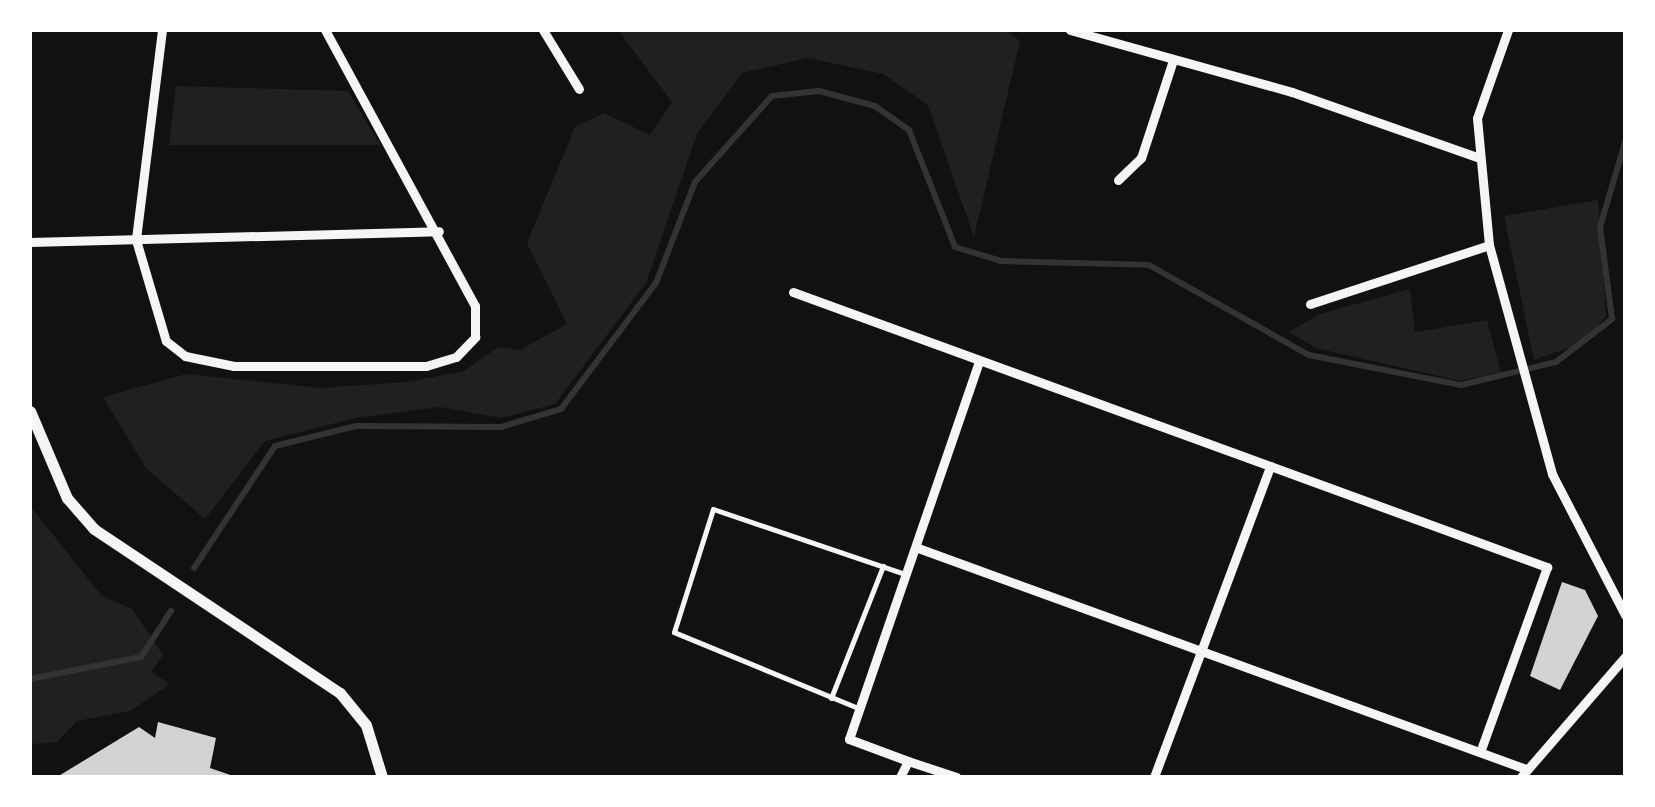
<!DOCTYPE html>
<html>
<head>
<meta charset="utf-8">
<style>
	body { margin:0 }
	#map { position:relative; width:1655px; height:807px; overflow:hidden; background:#111; font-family:Quicksand,sans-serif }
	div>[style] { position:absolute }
	.green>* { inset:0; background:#202020 }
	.stream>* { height:6px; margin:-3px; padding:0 3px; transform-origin:3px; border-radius:3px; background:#333 }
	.building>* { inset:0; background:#d3d3d3 }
	.service>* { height:5px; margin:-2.5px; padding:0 2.5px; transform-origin:2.5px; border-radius:2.5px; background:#f5f5f5 }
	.minor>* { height:9px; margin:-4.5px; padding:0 4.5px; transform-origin:4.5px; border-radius:4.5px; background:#f5f5f5 }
	.tertiary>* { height:11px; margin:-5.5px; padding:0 5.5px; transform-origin:5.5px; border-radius:5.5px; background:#f5f5f5 }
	span { translate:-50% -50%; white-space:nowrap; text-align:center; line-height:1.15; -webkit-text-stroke:8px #fff; paint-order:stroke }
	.frame { position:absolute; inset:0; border:32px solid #fff; pointer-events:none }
</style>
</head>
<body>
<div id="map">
	<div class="green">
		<div style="clip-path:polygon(618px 30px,1005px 30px,1020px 41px,974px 237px,928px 105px,883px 74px,808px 58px,742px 73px,697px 134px,646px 283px,555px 404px,501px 418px,440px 407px,355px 418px,265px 441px,205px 519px,146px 468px,103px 397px,186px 374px,320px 388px,407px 382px,464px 371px,498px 347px,520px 350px,567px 324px,527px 243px,575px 127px,604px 113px,650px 135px,672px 102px)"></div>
		<div style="clip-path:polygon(176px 86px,348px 91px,380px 145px,169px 145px)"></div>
		<div style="clip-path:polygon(1598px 200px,1606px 316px,1585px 342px,1534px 360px,1504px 216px)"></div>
		<div style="clip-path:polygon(1410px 289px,1415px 332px,1487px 320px,1501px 372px,1460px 381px,1316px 348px,1289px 332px,1320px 314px)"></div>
		<div style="clip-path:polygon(30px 506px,101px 595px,132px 609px,163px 655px,151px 672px,170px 684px,130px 711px,77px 721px,57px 742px,39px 744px,30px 743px)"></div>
	</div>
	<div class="stream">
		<div style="left:194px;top:568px;width:146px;rotate:-56.4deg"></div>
		<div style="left:275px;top:446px;width:83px;rotate:-13.9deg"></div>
		<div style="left:356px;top:426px;width:145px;rotate:0.4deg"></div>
		<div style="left:501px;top:427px;width:63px;rotate:-16.7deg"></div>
		<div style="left:561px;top:409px;width:158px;rotate:-53deg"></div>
		<div style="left:656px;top:283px;width:108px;rotate:-68.9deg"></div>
		<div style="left:695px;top:182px;width:115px;rotate:-48.2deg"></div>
		<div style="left:772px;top:96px;width:47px;rotate:-6.1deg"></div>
		<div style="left:819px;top:91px;width:58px;rotate:15deg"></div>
		<div style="left:875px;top:106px;width:42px;rotate:35.2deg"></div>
		<div style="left:909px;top:130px;width:126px;rotate:68.5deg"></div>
		<div style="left:955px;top:247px;width:48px;rotate:16.9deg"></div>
		<div style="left:1001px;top:261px;width:148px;rotate:1.5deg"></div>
		<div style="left:1149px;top:265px;width:184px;rotate:29.4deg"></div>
		<div style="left:1309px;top:355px;width:155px;rotate:11.2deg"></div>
		<div style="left:1461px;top:385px;width:98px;rotate:-13.6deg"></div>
		<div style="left:1556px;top:362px;width:71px;rotate:-37.5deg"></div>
		<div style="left:1612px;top:319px;width:93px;rotate:-97.4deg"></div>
		<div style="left:1600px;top:227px;width:89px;rotate:-73.6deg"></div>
		<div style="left:30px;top:679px;width:113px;rotate:-11.2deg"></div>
		<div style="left:141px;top:657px;width:55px;rotate:-56.9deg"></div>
	</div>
	<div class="building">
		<div style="clip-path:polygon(1562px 582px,1585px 590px,1598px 616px,1560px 690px,1530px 676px)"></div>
		<div style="clip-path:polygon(158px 722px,216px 738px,210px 768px,236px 777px,57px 777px,139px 727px,155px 738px)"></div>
	</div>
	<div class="service">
		<div style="left:831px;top:698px;width:142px;rotate:-68.5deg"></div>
		<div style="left:858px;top:708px;width:199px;rotate:-157.6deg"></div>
		<div style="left:674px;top:632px;width:129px;rotate:-72.4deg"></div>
		<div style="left:713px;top:509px;width:203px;rotate:18.7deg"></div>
	</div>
	<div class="minor">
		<div style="left:162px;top:30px;width:212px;rotate:97.1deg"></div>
		<div style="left:136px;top:240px;width:105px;rotate:73.5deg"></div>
		<div style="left:166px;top:341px;width:24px;rotate:38deg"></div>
		<div style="left:185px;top:356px;width:50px;rotate:11.5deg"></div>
		<div style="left:234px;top:366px;width:192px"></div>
		<div style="left:426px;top:366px;width:31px;rotate:-17deg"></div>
		<div style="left:456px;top:357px;width:28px;rotate:-46deg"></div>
		<div style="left:475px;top:337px;width:31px;rotate:-90deg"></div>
		<div style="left:475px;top:306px;width:314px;rotate:-118.5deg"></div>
		<div style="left:543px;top:30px;width:69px;rotate:58.6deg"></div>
		<div style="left:1070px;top:30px;width:230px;rotate:15.6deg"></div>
		<div style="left:1292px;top:92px;width:196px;rotate:19.4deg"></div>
		<div style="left:1508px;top:30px;width:93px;rotate:109.4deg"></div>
		<div style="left:1477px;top:118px;width:128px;rotate:84.6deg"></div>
		<div style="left:1489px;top:245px;width:238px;rotate:74.6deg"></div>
		<div style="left:1552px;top:474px;width:159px;rotate:62.6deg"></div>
		<div style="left:1118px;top:180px;width:32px;rotate:-44deg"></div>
		<div style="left:1141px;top:158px;width:103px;rotate:-71.9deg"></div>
		<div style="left:30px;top:242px;width:409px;rotate:-1.5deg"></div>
		<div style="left:793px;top:292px;width:803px;rotate:20.04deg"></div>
		<div style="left:1547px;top:567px;width:194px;rotate:109.9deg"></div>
		<div style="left:1310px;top:304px;width:188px;rotate:-18.2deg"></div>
		<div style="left:918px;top:548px;width:647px;rotate:19.98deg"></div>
		<div style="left:908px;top:761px;width:63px;rotate:-159.6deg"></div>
		<div style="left:849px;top:739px;width:400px;rotate:-71deg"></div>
		<div style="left:900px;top:777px;width:18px;rotate:-63deg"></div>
		<div style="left:908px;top:761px;width:51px;rotate:18.4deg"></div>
		<div style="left:1154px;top:777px;width:332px;rotate:-69.5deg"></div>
		<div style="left:1521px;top:777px;width:159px;rotate:-49.1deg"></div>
	</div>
	<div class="tertiary">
		<div style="left:30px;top:411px;width:95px;rotate:67deg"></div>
		<div style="left:67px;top:498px;width:41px;rotate:48.9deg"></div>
		<div style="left:94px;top:529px;width:296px;rotate:33.7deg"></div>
		<div style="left:340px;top:693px;width:41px;rotate:50.9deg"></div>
		<div style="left:366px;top:725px;width:54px;rotate:72.9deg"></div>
	</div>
	<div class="frame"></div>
</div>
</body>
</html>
